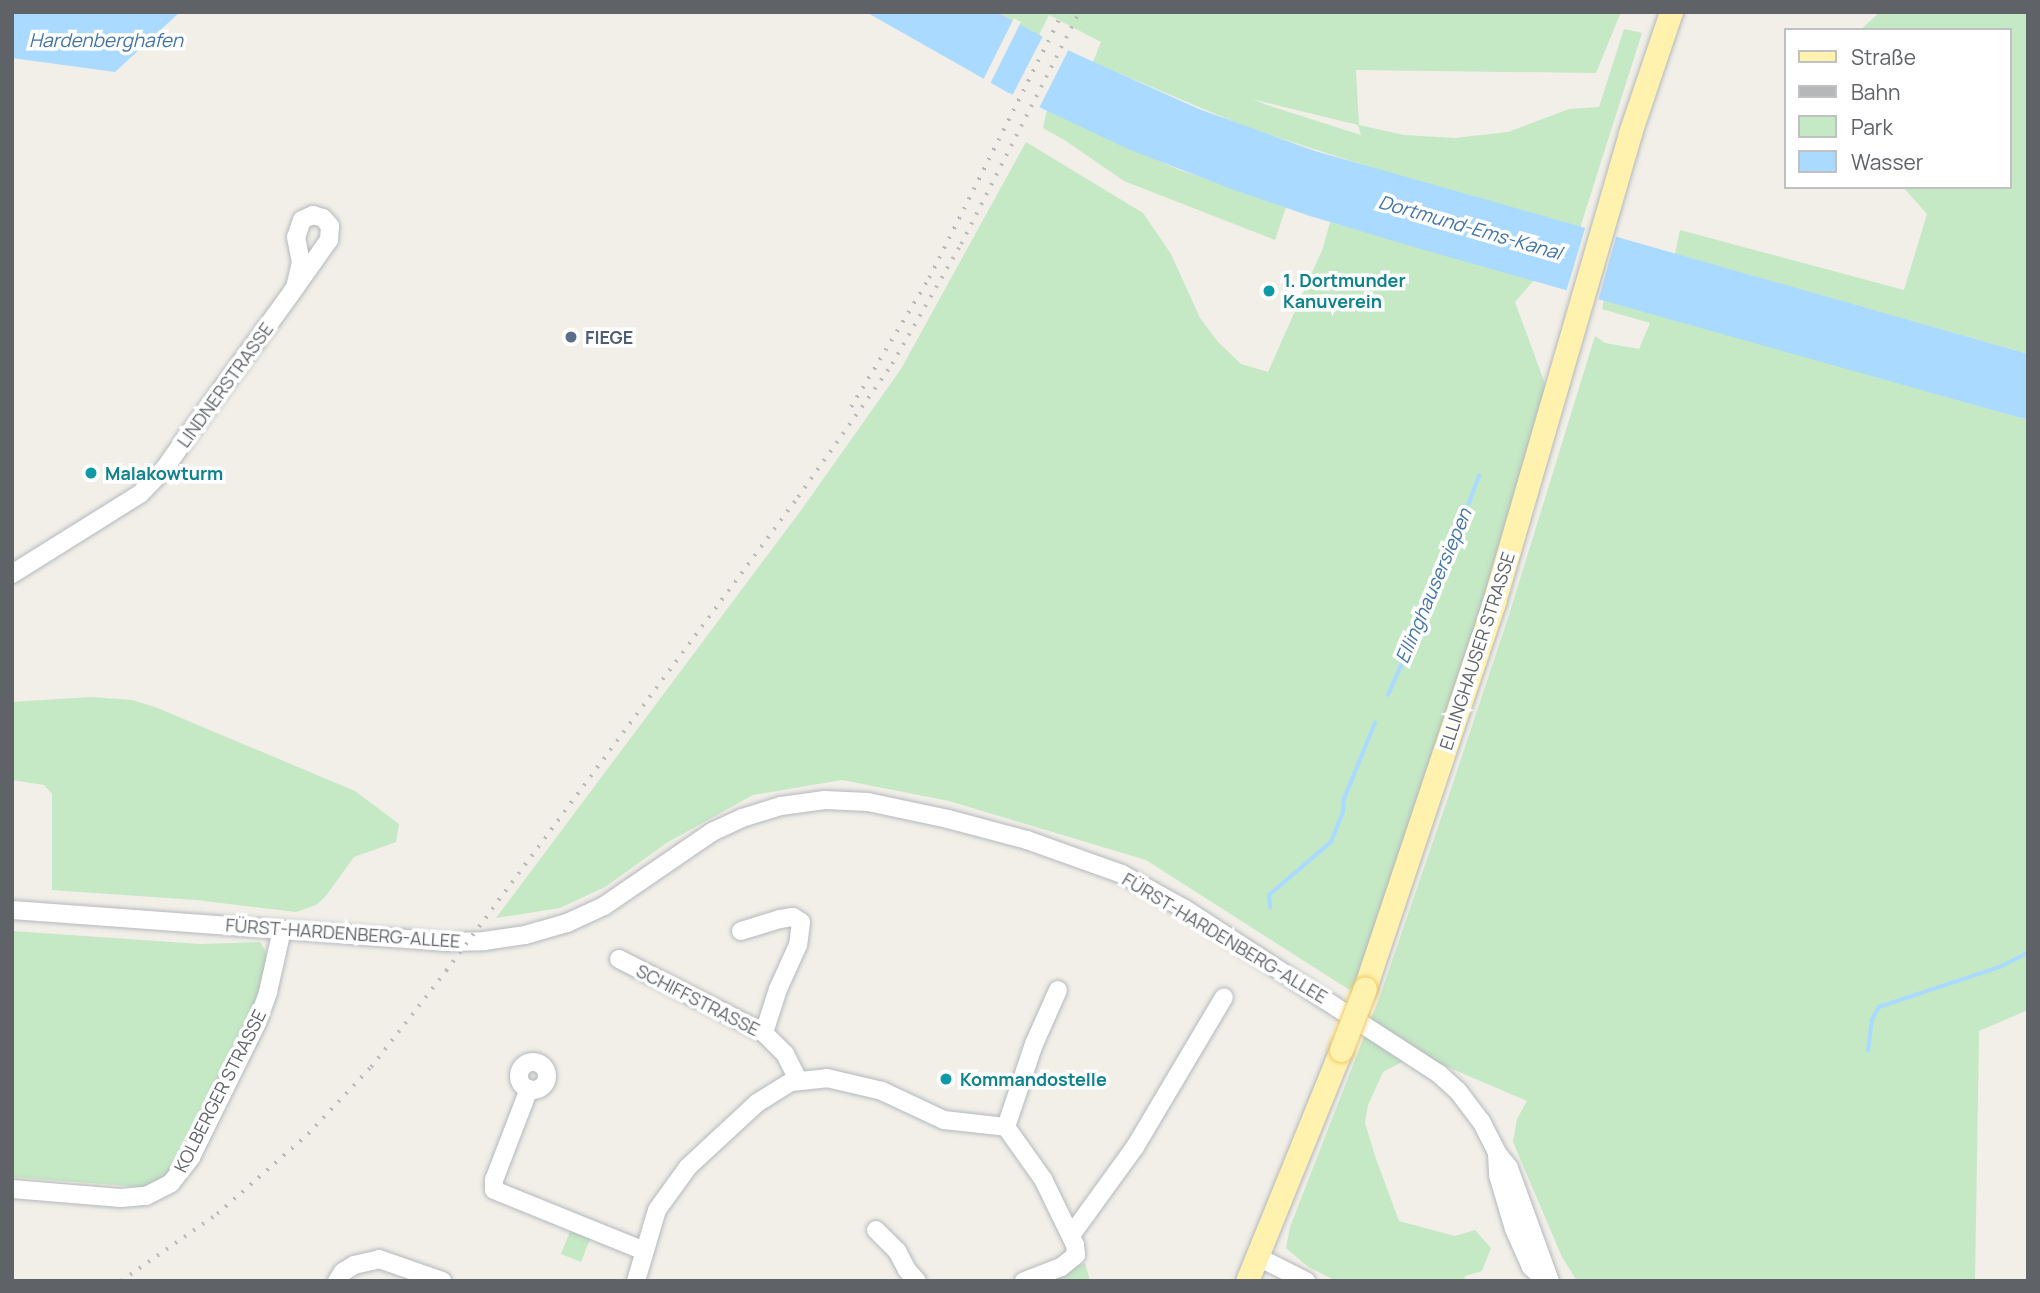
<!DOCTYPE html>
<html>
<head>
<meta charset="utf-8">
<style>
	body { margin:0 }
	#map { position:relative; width:2040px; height:1293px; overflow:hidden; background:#f1efe8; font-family:Manrope,sans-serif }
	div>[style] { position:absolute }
	.green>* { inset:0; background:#c5e8c5 }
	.water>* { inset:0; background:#aadaff }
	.pier>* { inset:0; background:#f1efe8 }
	.stream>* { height:3.5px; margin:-1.75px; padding:0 1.75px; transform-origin:1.75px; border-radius:1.75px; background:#aadaff }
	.roads { filter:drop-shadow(0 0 2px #b5b8bc) drop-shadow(0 0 2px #b5b8bc) }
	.minor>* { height:18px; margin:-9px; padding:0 9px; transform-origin:9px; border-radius:9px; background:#fff }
	.minor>.ring { margin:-9px; padding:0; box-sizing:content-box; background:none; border:18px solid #fff; border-radius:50% }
	.major>* { height:23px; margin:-11.5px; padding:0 11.5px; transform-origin:11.5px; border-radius:11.5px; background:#fff2af }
	.rail>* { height:3.5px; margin-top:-1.75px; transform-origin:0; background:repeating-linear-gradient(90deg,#b6b7b8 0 2px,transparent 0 11px) }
	.bridges { filter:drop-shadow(0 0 2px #f2c960) drop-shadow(0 0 2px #f2c960) }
	.major-bridge>* { height:23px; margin:-11.5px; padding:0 11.5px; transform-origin:11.5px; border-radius:11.5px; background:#fff2af }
	.dots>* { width:19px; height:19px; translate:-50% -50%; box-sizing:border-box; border:4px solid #fff; border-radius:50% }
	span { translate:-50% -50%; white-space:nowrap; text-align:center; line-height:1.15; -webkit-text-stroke:7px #fff; paint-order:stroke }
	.culture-label { font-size:18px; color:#0d838f; font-weight:700 }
	.left { translate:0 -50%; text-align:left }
	.service-label { font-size:18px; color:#4e5e75; font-weight:700 }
	.street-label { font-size:18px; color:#5f6368 }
	.water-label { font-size:19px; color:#4174aa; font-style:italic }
	.frame { position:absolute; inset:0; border:14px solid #5f6368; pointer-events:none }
	.legend { position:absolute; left:1784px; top:28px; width:228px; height:161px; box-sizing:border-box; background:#fff; border:2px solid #bfc1c3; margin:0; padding:9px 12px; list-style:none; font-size:21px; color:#5f6368 }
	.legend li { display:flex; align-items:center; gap:14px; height:35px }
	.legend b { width:35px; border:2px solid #bfc1c3 }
</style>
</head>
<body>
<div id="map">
	<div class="green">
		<div style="clip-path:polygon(evenodd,996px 12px,1621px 12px,1596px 73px,1356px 70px,1359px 125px,1404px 135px,1455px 138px,1508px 132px,1569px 109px,1599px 107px,1624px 29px,1642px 33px,1580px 228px,1385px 172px,1246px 127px,1093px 62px,1101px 42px,1049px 15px,1039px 35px,996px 12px,1252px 99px,1358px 125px,1361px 135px,1267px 105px,1252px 99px)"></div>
		<div style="clip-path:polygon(1880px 12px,2028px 12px,2028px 354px,1675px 254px,1680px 230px,1904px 290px,1927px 214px,1903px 187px,2010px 187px,2010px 30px,1860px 30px)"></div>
		<div style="clip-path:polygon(1047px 110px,1177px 169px,1286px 207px,1275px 240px,1124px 181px,1066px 141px,1043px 128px)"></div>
		<div style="clip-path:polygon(1026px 142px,1143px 213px,1171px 254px,1200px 318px,1218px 342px,1241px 364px,1268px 372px,1323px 248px,1330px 222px,1534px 280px,1515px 302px,1548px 392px,1484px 608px,1355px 983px,1350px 990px,1345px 987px,1146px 860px,949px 801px,842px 780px,753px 795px,668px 842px,605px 887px,560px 908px,496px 918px,802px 509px,901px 369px)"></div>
		<div style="clip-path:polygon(1604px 299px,2028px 420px,2028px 1010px,1979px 1031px,1975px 1281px,1577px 1281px,1562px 1257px,1513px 1142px,1517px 1119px,1527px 1101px,1417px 1054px,1383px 1072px,1368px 1105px,1365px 1123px,1376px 1159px,1399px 1221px,1455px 1236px,1475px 1230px,1491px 1248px,1482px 1271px,1465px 1276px,1464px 1281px,1336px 1281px,1307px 1266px,1286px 1248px,1290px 1227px,1380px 996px,1449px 795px,1509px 615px,1595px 336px,1605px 343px,1639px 349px,1650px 323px,1602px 309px)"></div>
		<div style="clip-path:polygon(91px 697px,132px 700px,155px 707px,355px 791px,399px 824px,396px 842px,354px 857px,325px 897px,316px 905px,296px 912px,196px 900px,52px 890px,52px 794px,44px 785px,12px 780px,12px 702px)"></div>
		<div style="clip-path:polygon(12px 931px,200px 944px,260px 942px,265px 950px,267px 960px,264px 977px,240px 1038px,177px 1162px,161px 1180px,141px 1187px,12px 1177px)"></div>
		<div style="clip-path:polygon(570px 1231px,590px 1239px,581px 1262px,561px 1254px)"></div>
		<div style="clip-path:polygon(1085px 1263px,1090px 1281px,1047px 1281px)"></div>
	</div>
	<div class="water">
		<div style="clip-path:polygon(12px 12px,180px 12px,115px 72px,12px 58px)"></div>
		<div style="clip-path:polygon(866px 12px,996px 12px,1074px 53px,1199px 109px,1315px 151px,2028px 354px,2028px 420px,1424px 250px,1310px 216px,1234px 190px,1128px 149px,1007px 92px)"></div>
	</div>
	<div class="pier">
		<div style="clip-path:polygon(1014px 18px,1021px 22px,989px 86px,982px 82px)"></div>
		<div style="clip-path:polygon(1044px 34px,1070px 47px,1038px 110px,1011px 98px)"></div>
		<div style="clip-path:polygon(1586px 225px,1617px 234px,1598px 301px,1566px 292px)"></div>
	</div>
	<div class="stream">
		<div style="left:1388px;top:695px;width:135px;rotate:-65.9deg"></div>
		<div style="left:1443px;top:572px;width:103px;rotate:-69.4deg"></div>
		<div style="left:1270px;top:908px;width:13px;rotate:-94deg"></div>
		<div style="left:1269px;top:895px;width:82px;rotate:-40.5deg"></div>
		<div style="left:1331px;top:842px;width:32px;rotate:-68deg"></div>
		<div style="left:1343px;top:812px;width:13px;rotate:-86deg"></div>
		<div style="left:1344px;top:799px;width:82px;rotate:-67.8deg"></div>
		<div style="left:1868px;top:1051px;width:31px;rotate:-83deg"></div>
		<div style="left:1872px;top:1020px;width:15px;rotate:-62deg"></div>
		<div style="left:1879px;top:1007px;width:127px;rotate:-18.3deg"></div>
		<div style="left:2000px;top:967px;width:31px;rotate:-27deg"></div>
	</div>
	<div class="roads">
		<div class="minor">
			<div style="left:12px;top:574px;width:151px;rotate:-32deg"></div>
			<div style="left:140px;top:494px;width:36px;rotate:-46deg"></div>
			<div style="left:165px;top:468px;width:37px;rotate:-55deg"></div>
			<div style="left:186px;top:438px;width:180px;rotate:-54deg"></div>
			<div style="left:292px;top:292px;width:64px;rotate:-54.6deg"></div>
			<div style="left:329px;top:240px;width:14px;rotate:-86deg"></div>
			<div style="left:330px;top:226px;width:11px;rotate:-131deg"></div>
			<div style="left:323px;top:218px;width:10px;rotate:-163deg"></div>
			<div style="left:313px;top:215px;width:12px;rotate:156deg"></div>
			<div style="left:302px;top:220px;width:18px;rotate:109deg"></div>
			<div style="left:296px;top:237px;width:25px;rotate:79deg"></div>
			<div style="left:301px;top:262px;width:27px;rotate:103deg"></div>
			<div style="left:12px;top:910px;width:434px;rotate:4.2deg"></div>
			<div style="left:445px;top:942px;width:39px;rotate:-1deg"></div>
			<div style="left:484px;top:941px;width:41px;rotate:-8.3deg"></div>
			<div style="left:525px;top:935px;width:44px;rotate:-15.9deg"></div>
			<div style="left:567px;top:923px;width:41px;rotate:-24.7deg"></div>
			<div style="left:604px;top:906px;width:131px;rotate:-34.4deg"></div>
			<div style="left:712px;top:832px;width:33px;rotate:-25deg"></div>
			<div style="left:742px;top:818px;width:41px;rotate:-17.1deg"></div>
			<div style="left:781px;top:806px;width:44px;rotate:-7.8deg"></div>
			<div style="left:825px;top:800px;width:43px;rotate:2.7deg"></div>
			<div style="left:868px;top:802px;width:82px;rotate:12deg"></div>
			<div style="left:948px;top:819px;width:82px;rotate:14.9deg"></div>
			<div style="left:1027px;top:840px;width:101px;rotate:19.7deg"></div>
			<div style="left:1122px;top:874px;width:72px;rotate:29.1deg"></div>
			<div style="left:1185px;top:909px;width:303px;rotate:33deg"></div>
			<div style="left:1439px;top:1074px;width:25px;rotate:42deg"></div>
			<div style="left:1458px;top:1091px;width:38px;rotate:53deg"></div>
			<div style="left:1481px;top:1121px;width:36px;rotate:63deg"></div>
			<div style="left:1497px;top:1153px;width:19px;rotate:51deg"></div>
			<div style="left:1509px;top:1168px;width:120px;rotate:70.1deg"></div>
			<div style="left:741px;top:931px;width:41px;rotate:-17.1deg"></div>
			<div style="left:780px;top:919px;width:13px;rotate:-9deg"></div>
			<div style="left:793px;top:917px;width:9px;rotate:32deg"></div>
			<div style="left:801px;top:922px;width:23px;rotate:97deg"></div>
			<div style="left:798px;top:945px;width:48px;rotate:114.4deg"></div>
			<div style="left:778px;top:989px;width:46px;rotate:107.7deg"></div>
			<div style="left:619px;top:959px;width:163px;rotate:27deg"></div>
			<div style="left:764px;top:1033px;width:30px;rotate:45deg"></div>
			<div style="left:785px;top:1054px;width:29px;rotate:63deg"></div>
			<div class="ring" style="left:519px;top:1062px;width:10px;height:10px"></div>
			<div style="left:529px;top:1089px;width:97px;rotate:111deg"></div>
			<div style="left:494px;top:1180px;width:10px;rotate:90deg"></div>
			<div style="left:494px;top:1190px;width:162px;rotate:22.1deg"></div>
			<div style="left:1006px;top:1127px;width:88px;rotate:-71.4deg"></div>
			<div style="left:1034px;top:1044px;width:59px;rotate:-66deg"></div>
			<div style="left:1497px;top:1153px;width:22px;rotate:87deg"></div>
			<div style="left:1498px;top:1175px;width:56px;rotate:73.5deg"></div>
			<div style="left:1514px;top:1229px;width:42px;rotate:65.9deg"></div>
			<div style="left:1531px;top:1267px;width:21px;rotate:43deg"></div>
			<div style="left:12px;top:1189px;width:109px;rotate:4.7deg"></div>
			<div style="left:121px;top:1198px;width:25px;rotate:-5deg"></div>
			<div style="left:146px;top:1196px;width:28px;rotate:-27deg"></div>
			<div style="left:171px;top:1183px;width:33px;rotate:-52deg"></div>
			<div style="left:191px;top:1157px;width:149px;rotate:-63.8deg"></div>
			<div style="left:257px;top:1023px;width:33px;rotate:-70deg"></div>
			<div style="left:268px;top:992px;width:64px;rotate:-77.3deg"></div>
			<div style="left:876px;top:1230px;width:30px;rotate:45deg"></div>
			<div style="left:897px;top:1251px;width:21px;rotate:62deg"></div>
			<div style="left:907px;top:1270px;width:15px;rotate:48deg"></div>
			<div style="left:1072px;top:1234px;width:107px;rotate:-54.1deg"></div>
			<div style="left:1135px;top:1147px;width:174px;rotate:-59.3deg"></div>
			<div style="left:1258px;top:1257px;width:54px;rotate:26.6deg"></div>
			<div style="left:337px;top:1281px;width:11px;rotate:-56deg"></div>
			<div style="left:343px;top:1272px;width:13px;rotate:-32deg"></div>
			<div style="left:354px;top:1265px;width:26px;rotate:-13deg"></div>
			<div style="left:379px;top:1259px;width:67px;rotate:19.2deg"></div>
			<div style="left:636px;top:1281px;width:74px;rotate:-73.5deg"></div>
			<div style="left:657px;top:1210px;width:53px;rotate:-54.2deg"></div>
			<div style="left:688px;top:1167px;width:94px;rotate:-42.8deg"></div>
			<div style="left:757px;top:1103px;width:40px;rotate:-32deg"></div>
			<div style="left:791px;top:1082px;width:36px;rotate:-6deg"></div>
			<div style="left:827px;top:1078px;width:57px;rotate:13.3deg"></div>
			<div style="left:882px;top:1091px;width:68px;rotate:25.1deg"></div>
			<div style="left:944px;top:1120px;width:62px;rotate:6.4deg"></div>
			<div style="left:1006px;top:1127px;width:64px;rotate:54.6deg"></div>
			<div style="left:1043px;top:1179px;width:73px;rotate:64.1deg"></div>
			<div style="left:1075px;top:1245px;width:10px;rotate:84deg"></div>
			<div style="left:1076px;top:1255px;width:19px;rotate:141deg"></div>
			<div style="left:1061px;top:1267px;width:40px;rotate:159deg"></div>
		</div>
		<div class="major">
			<div style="left:1365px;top:988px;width:407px;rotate:-71.5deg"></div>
			<div style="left:1494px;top:602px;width:488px;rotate:-73.8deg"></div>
			<div style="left:1630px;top:133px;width:128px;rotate:-71.3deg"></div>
			<div style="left:1247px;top:1281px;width:249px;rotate:-67.9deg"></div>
		</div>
	</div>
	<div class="rail">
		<div style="left:851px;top:407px;width:151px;rotate:-58.8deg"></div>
		<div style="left:929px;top:278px;width:298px;rotate:-63.3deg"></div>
		<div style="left:121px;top:1281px;width:117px;rotate:-34.9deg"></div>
		<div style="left:217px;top:1214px;width:121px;rotate:-41.3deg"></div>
		<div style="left:308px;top:1134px;width:92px;rotate:-46.8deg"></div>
		<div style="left:371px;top:1067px;width:122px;rotate:-52deg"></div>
		<div style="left:446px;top:971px;width:590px;rotate:-53.4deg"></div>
		<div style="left:798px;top:497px;width:163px;rotate:-54.7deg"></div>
		<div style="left:892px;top:364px;width:138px;rotate:-60.1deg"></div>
		<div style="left:961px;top:244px;width:260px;rotate:-63deg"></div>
	</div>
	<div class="bridges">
		<div class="major-bridge">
			<div style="left:1341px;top:1050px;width:66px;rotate:-68.8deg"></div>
		</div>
	</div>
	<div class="dots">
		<div style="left:1269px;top:291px;background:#0f9aa8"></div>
		<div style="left:571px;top:337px;background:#5c6f8a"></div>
		<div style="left:91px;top:473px;background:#0f9aa8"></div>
		<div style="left:946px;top:1079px;background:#0f9aa8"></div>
	</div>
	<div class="culture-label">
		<span class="left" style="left:1283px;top:291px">1. Dortmunder<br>Kanuverein</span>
		<span class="left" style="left:105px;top:473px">Malakowturm</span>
		<span class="left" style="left:960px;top:1079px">Kommandostelle</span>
	</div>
	<div class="service-label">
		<span class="left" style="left:585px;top:337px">FIEGE</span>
	</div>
	<div class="street-label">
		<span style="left:225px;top:385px;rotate:-54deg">LINDNERSTRASSE</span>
		<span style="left:1477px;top:651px;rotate:-72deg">ELLINGHAUSER STRASSE</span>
		<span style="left:343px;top:933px;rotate:4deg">FÜRST-HARDENBERG-ALLEE</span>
		<span style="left:1225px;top:938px;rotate:31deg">FÜRST-HARDENBERG-ALLEE</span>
		<span style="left:698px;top:1000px;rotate:27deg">SCHIFFSTRASSE</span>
		<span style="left:220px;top:1091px;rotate:-63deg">KOLBERGER STRASSE</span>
	</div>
	<div class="water-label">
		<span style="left:106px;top:41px">Hardenberghafen</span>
		<span style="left:1470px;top:228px;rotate:16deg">Dortmund-Ems-Kanal</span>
		<span style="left:1434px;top:586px;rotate:-67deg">Ellinghausersiepen</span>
	</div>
	<div class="frame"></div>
	<ul class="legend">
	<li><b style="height:9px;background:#fff2af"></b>Straße</li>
	<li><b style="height:9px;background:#b6b7b8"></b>Bahn</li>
	<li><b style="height:19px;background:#c5e8c5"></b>Park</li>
	<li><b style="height:19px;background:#aadaff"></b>Wasser</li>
	</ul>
</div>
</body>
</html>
